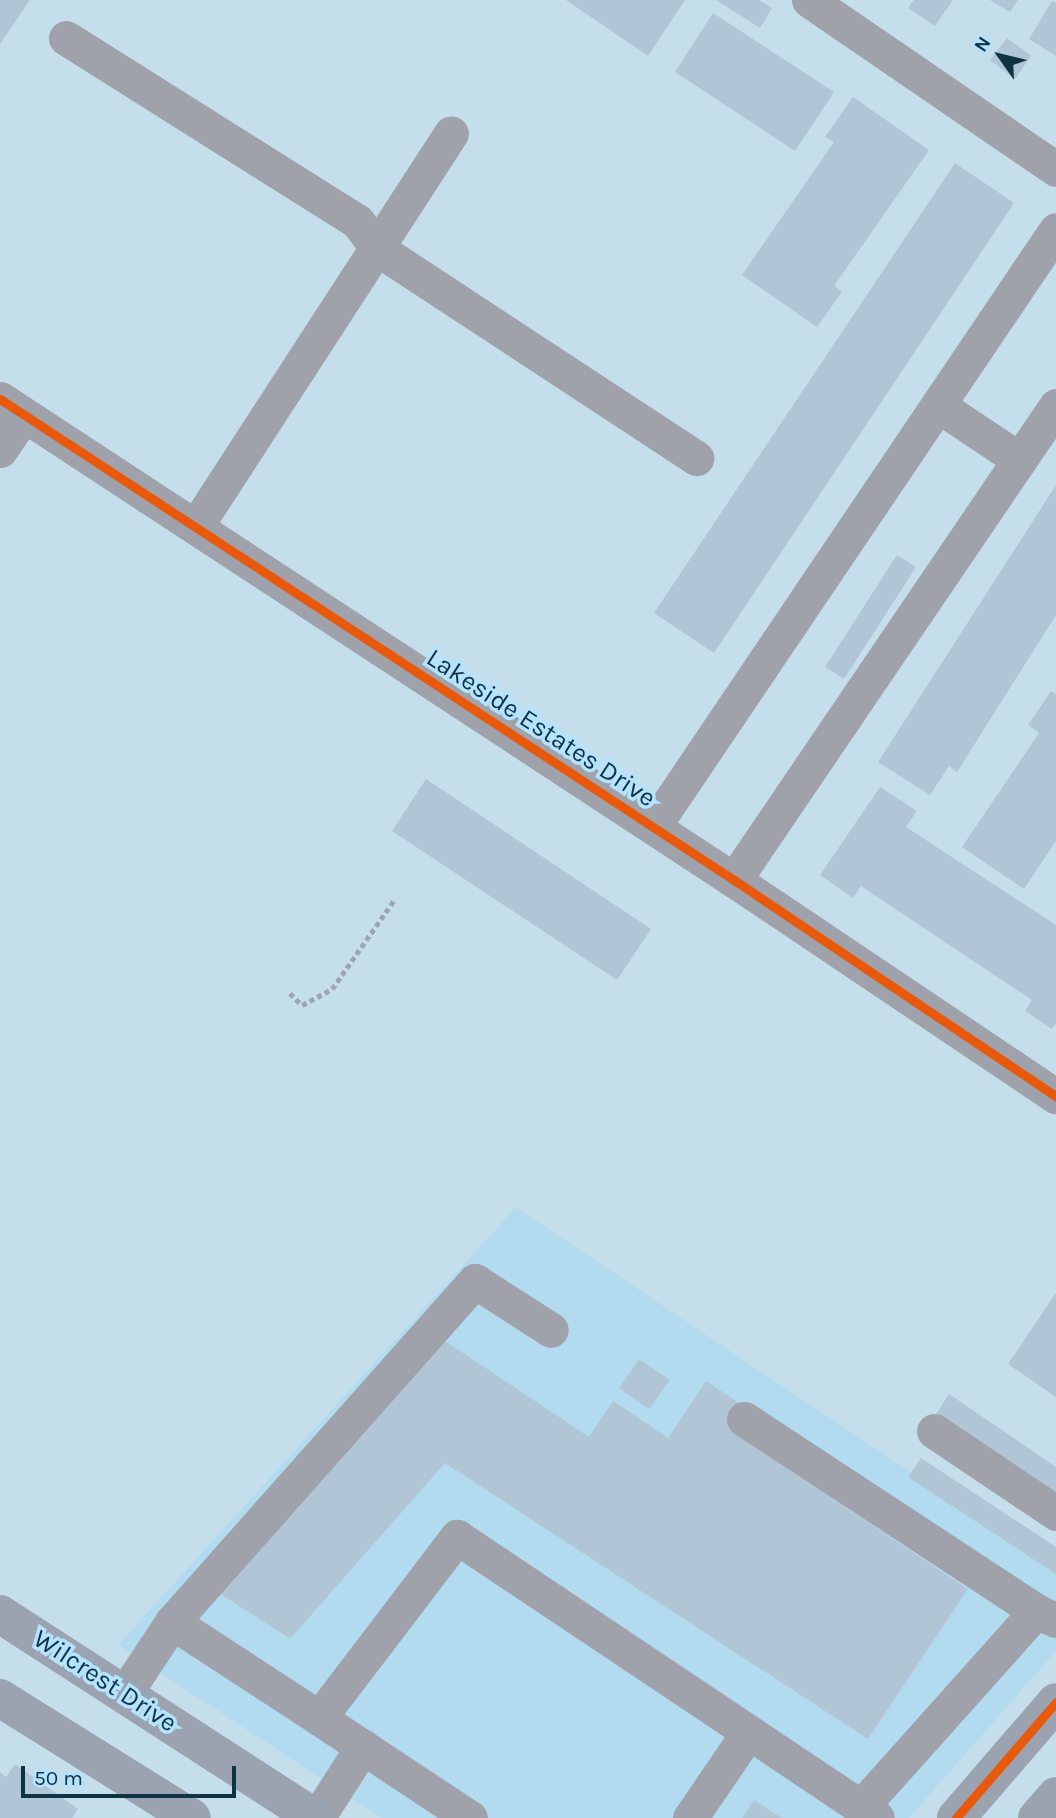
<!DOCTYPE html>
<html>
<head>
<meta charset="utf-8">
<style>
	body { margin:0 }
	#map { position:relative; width:1056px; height:1818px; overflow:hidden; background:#c5deec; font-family:Karla,sans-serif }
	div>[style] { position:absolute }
	.built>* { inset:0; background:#b3dbf0 }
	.building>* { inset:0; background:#b0c5d6 }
	.path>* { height:4.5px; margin-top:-2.25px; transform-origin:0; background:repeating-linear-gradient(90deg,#9da5b0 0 5px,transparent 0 8.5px) }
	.minor>* { height:35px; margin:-17.5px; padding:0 17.5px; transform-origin:17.5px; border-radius:17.5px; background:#9fa1ab }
	.major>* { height:38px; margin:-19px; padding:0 19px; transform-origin:19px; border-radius:19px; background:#9ba2b0 }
	.cycleway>* { height:9px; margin:-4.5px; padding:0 4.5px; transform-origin:4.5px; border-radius:4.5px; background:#e8590c }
	span { translate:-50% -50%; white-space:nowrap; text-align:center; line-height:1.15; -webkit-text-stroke:7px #b4e3fd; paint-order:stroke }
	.street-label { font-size:26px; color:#103344 }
	.north { position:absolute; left:965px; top:21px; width:70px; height:70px; -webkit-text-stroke:5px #b4e3fd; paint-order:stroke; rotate:304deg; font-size:19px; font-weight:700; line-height:28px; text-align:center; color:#103344 }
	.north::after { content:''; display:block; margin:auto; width:24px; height:32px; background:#103344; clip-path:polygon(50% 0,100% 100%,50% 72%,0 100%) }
	.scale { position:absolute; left:21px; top:1766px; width:215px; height:32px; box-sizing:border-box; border:4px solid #103344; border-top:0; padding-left:9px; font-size:21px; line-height:24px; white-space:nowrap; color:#103344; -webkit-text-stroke:5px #b4e3fd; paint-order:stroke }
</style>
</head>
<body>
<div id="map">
	<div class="built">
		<div style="clip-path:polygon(516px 1207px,1056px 1570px,1056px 1651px,909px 1818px,381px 1818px,118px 1645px)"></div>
	</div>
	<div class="building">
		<div style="clip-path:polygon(0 0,30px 0,0 44px)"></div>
		<div style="clip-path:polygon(566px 0,685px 0,648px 56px)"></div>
		<div style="clip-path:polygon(716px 0,759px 0,772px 8px,760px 28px)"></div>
		<div style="clip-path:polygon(914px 0,953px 0,935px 26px,908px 8px)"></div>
		<div style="clip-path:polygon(990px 0,1018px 0,1010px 12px)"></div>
		<div style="clip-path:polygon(1052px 1px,1056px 3px,1056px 56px,1029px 39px)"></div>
		<div style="clip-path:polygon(713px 13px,834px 92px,795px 151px,675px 72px)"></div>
		<div style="clip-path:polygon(1007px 38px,1031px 56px,1015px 79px,990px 60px)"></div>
		<div style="clip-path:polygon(853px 97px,929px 150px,834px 286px,842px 292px,817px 327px,742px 275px,834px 142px,825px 137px)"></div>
		<div style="clip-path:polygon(955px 163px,1014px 203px,714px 653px,654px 613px)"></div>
		<div style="clip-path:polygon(1056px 485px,1056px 615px,957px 772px,949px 766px,930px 795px,878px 762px)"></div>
		<div style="clip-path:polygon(897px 555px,916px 567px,844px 679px,825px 667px)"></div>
		<div style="clip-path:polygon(1051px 691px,1056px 694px,1056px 841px,1024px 889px,962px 847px,1039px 733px,1028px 725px)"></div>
		<div style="clip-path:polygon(426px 779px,651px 929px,617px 980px,392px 831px)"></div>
		<div style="clip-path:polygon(880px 787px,917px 811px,906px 827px,1056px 925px,1056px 1023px,1052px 1029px,1025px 1011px,1032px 1000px,861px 886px,853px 898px,820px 875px)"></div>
		<div style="clip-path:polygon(1056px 1293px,1056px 1397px,1008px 1364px)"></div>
		<div style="clip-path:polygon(442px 1339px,589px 1437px,613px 1401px,668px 1438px,706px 1381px,750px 1410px,735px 1434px,968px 1589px,868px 1739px,445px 1463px,290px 1639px,213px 1589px)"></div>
		<div style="clip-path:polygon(639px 1359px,670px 1380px,649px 1409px,619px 1388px)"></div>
		<div style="clip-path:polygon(949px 1394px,1056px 1467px,1056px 1504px,933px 1419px)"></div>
		<div style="clip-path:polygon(921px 1458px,1056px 1547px,1056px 1574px,908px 1477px)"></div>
		<div style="clip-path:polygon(15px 1764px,78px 1809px,72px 1818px,0 1818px,0 1772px,6px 1777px)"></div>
		<div style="clip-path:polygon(754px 1800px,782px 1818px,742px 1818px)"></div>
	</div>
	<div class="path">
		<div style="left:290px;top:993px;width:17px;rotate:45deg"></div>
		<div style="left:302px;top:1005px;width:34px;rotate:-28deg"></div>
		<div style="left:332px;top:989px;width:108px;rotate:-55.1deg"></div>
	</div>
	<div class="minor">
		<div style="left:809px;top:0;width:299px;rotate:34.4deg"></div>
		<div style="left:66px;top:38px;width:344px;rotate:32.2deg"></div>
		<div style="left:357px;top:221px;width:35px;rotate:53deg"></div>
		<div style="left:378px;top:249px;width:381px;rotate:33.3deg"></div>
		<div style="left:0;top:399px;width:878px;rotate:33.24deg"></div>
		<div style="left:734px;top:880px;width:388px;rotate:33.9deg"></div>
		<div style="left:939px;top:406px;width:97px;rotate:33.7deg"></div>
		<div style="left:0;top:450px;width:42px;rotate:-55.6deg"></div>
		<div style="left:196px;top:526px;width:468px;rotate:-57deg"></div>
		<div style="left:653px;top:827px;width:720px;rotate:-55.98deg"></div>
		<div style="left:734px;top:880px;width:573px;rotate:-55.81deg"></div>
		<div style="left:744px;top:1419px;width:349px;rotate:33.3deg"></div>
		<div style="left:934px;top:1431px;width:147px;rotate:33.9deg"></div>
		<div style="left:172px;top:1622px;width:456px;rotate:-48.4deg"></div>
		<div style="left:475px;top:1281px;width:90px;rotate:32.8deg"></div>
		<div style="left:125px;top:1693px;width:85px;rotate:-56.5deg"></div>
		<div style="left:172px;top:1622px;width:176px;rotate:33.1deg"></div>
		<div style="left:319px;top:1718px;width:228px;rotate:-52.7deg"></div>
		<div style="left:457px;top:1537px;width:505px;rotate:33.78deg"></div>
		<div style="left:319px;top:1718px;width:181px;rotate:33.5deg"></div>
		<div style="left:861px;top:1807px;width:263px;rotate:-48.2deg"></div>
		<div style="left:1036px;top:1611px;width:21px;rotate:25deg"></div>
		<div style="left:317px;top:1818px;width:85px;rotate:-57.4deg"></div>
		<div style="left:690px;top:1818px;width:103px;rotate:-55.7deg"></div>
	</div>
	<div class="major">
		<div style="left:0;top:1614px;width:375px;rotate:32.9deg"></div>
		<div style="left:0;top:1698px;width:226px;rotate:32deg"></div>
		<div style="left:956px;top:1818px;width:153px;rotate:-49.2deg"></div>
		<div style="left:1037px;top:1818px;width:29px;rotate:-49deg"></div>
	</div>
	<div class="cycleway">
		<div style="left:0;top:399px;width:878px;rotate:33.24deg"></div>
		<div style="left:734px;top:880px;width:388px;rotate:33.9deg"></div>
		<div style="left:956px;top:1818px;width:153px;rotate:-49.2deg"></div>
	</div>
	<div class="street-label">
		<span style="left:541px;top:728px;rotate:33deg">Lakeside Estates Drive</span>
		<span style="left:105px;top:1681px;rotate:33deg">Wilcrest Drive</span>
	</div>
	<div class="north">N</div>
	<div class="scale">50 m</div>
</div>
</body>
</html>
